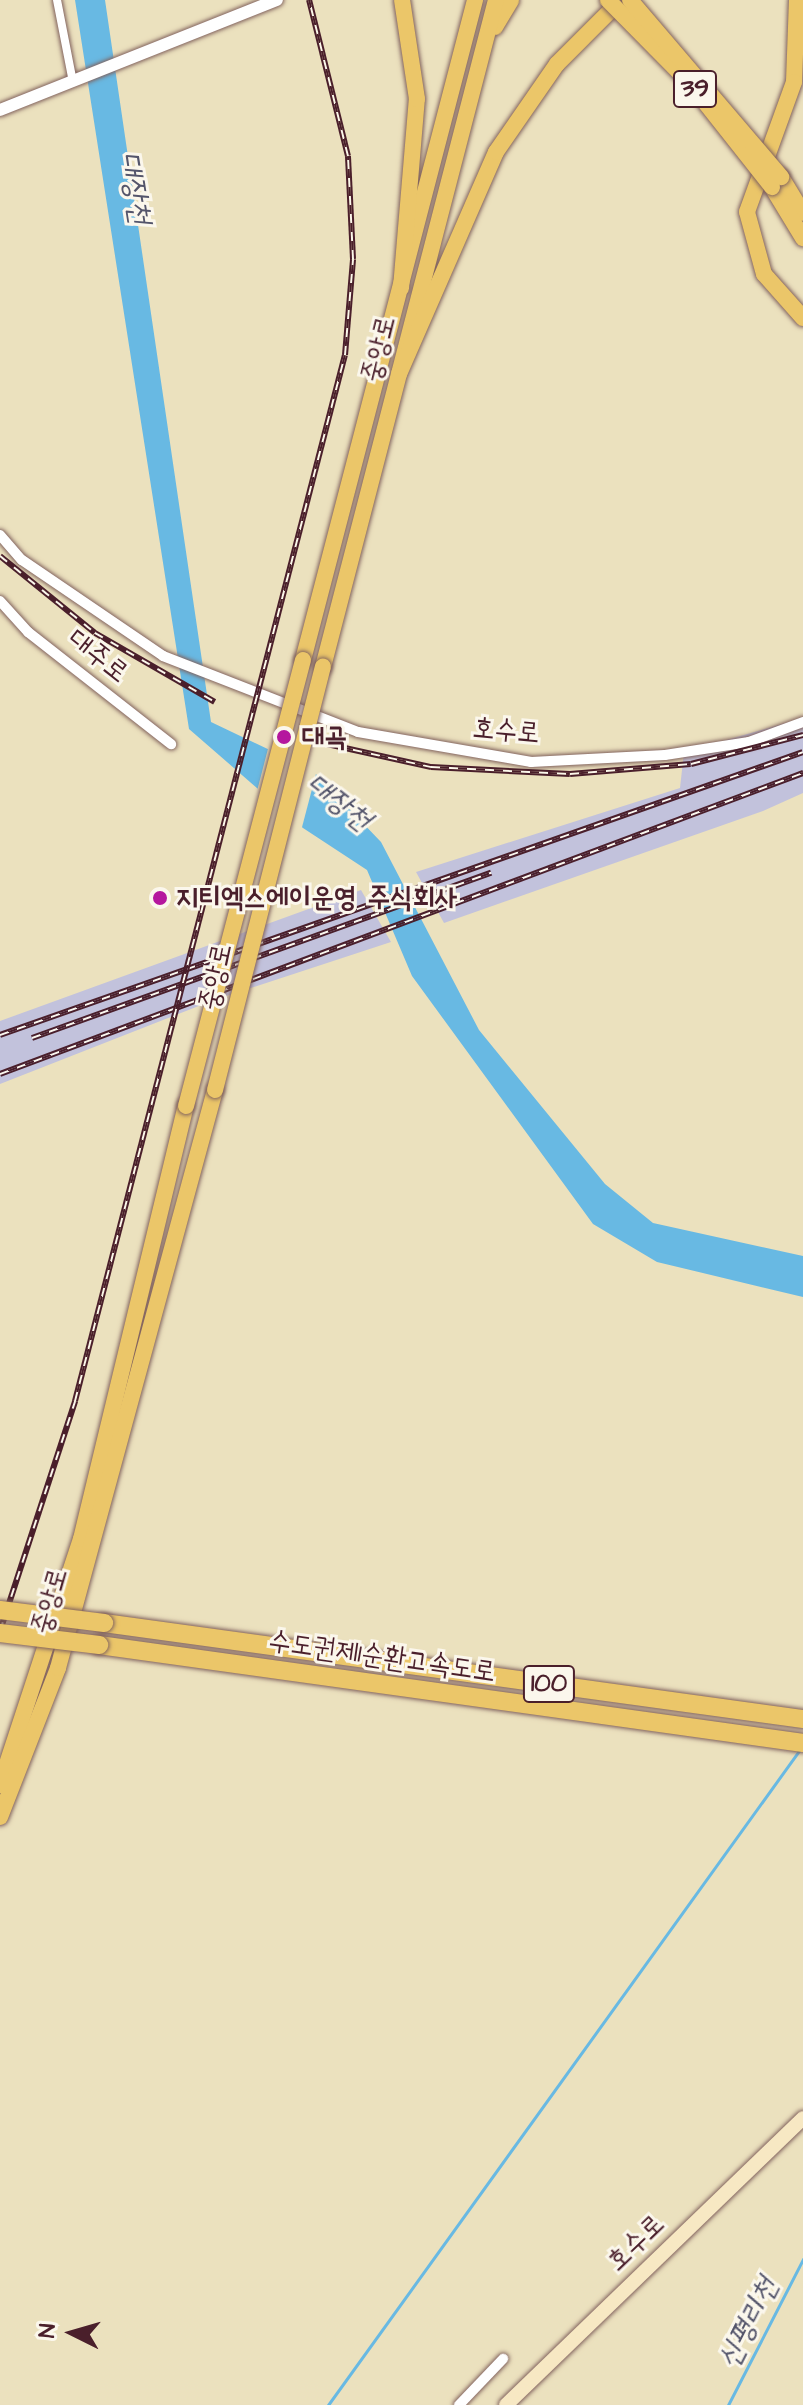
<!DOCTYPE html>
<html>
<head>
<meta charset="utf-8">
<style>
	body { margin:0 }
	#map { position:relative; width:803px; height:2405px; overflow:hidden; background:#ebe1be; font-family:"Architects Daughter","Poor Story",sans-serif }
	div>[style] { position:absolute }
	.industrial>* { inset:0; background:#c2c2dc }
	.water>* { inset:0; background:#68b9e3 }
	.pier>* { inset:0; background:#ebe1be }
	.stream>* { height:3px; margin:-1.5px; padding:0 1.5px; transform-origin:1.5px; border-radius:1.5px; background:#68b9e3 }
	.roads { filter:drop-shadow(0 0 2px #82635e) drop-shadow(0 0 2px #82635e) }
	.pedestrian>* { height:8px; margin:-4px; padding:0 4px; transform-origin:4px; border-radius:4px; background:#fff }
	.minor>* { height:10px; margin:-5px; padding:0 5px; transform-origin:5px; border-radius:5px; background:#fff }
	.tertiary>* { height:12px; margin:-6px; padding:0 6px; transform-origin:6px; border-radius:6px; background:#fff }
	.secondary>* { height:14px; margin:-7px; padding:0 7px; transform-origin:7px; border-radius:7px; background:#f7e8c3 }
	.primary>* { height:16px; margin:-8px; padding:0 8px; transform-origin:8px; border-radius:8px; background:#ebc669 }
	.trunk>* { height:16px; margin:-8px; padding:0 8px; transform-origin:8px; border-radius:8px; background:#ebc669 }
	.motorway>* { height:18px; margin:-9px; padding:0 9px; transform-origin:9px; border-radius:9px; background:#ebc669 }
	.rail>* { height:6px; margin-top:-3px; transform-origin:0; background:repeating-linear-gradient(90deg,#fbf7ec 0 9px,#4a1f2b 0 18px); box-sizing:border-box; border-block:2px solid #4a1f2b }
	.bridges { filter:drop-shadow(0 0 2px #82635e) drop-shadow(0 0 2px #82635e) }
	.primary-bridge>* { height:16px; margin:-8px; padding:0 8px; transform-origin:8px; border-radius:8px; background:#ebc669 }
	.trunk-bridge>* { height:16px; margin:-8px; padding:0 8px; transform-origin:8px; border-radius:8px; background:#ebc669 }
	.motorway-bridge>* { height:18px; margin:-9px; padding:0 9px; transform-origin:9px; border-radius:9px; background:#ebc669 }
	.dots>* { width:22px; height:22px; translate:-50% -50%; box-sizing:border-box; border:4px solid #fbf7ec; border-radius:50% }
	span { translate:-50% -50%; white-space:nowrap; text-align:center; line-height:1.15; -webkit-text-stroke:6px #fbf7ec; paint-order:stroke }
	.shield-label span { padding:2px 6px; background:#fbf7ec; border:2px solid; border-radius:6px; -webkit-text-stroke-width:0 }
	.shield-label { font-size:26px; color:#4a1f2b; font-weight:700 }
	.street-label { font-size:28px; color:#4a1f2b }
	.poi-label { font-size:28px; color:#4a1f2b; font-weight:700 }
	.left { translate:0 -50%; text-align:left }
	.water-label { font-size:30px; color:#54556b; font-style:italic }
	.north { position:absolute; left:32px; top:2293px; width:80px; height:80px; -webkit-text-stroke:6px #fbf7ec; paint-order:stroke; rotate:275deg; font-size:22px; font-weight:700; line-height:32px; text-align:center; color:#4a1f2b }
	.north::after { content:''; display:block; margin:auto; width:28px; height:36px; background:#4a1f2b; clip-path:polygon(50% 0,100% 100%,50% 72%,0 100%) }
</style>
</head>
<body>
<div id="map">
	<div class="industrial">
		<div style="clip-path:polygon(803px 718px,803px 793px,763px 811px,444px 923px,416px 872px,680px 788px,684px 752px)"></div>
		<div style="clip-path:polygon(361px 890px,391px 942px,214px 1000px,0 1084px,0 1021px)"></div>
	</div>
	<div class="water">
		<div style="clip-path:polygon(75px 0,105px 0,211px 722px,312px 770px,381px 842px,479px 1030px,605px 1184px,653px 1223px,803px 1256px,803px 1297px,657px 1262px,593px 1224px,412px 976px,367px 870px,303px 828px,189px 729px)"></div>
	</div>
	<div class="pier">
		<div style="clip-path:polygon(269px 745px,317px 770px,301px 831px,256px 795px)"></div>
	</div>
	<div class="stream">
		<div style="left:328px;top:2405px;width:810px;rotate:-54.25deg"></div>
		<div style="left:728px;top:2405px;width:164px;rotate:-62.8deg"></div>
	</div>
	<div class="roads">
		<div class="pedestrian">
			<div style="left:57px;top:0;width:78px;rotate:79deg"></div>
		</div>
		<div class="minor">
			<div style="left:0;top:535px;width:33px;rotate:49deg"></div>
			<div style="left:22px;top:560px;width:171px;rotate:34.2deg"></div>
			<div style="left:163px;top:656px;width:209px;rotate:21.3deg"></div>
			<div style="left:358px;top:732px;width:176px;rotate:9.8deg"></div>
			<div style="left:531px;top:762px;width:134px;rotate:-3deg"></div>
			<div style="left:665px;top:755px;width:85px;rotate:-8.8deg"></div>
			<div style="left:749px;top:742px;width:58px;rotate:-20.3deg"></div>
			<div style="left:0;top:601px;width:42px;rotate:47.9deg"></div>
			<div style="left:28px;top:632px;width:182px;rotate:38.1deg"></div>
			<div style="left:459px;top:2405px;width:64px;rotate:-46.3deg"></div>
		</div>
		<div class="tertiary">
			<div style="left:0;top:110px;width:298px;rotate:-21.7deg"></div>
		</div>
		<div class="secondary">
			<div style="left:506px;top:2405px;width:413px;rotate:-44deg"></div>
		</div>
		<div class="primary">
			<div style="left:797px;top:0;width:82px;rotate:92.1deg"></div>
			<div style="left:794px;top:82px;width:138px;rotate:109.9deg"></div>
			<div style="left:747px;top:212px;width:64px;rotate:74.7deg"></div>
			<div style="left:764px;top:274px;width:59px;rotate:48.4deg"></div>
			<div style="left:495px;top:27px;width:31px;rotate:-59deg"></div>
			<div style="left:303px;top:660px;width:682px;rotate:-75.39deg"></div>
			<div style="left:323px;top:667px;width:689px;rotate:-75.46deg"></div>
			<div style="left:0;top:1785px;width:259px;rotate:-71.8deg"></div>
			<div style="left:81px;top:1539px;width:446px;rotate:-76.4deg"></div>
			<div style="left:0;top:1817px;width:160px;rotate:-68.7deg"></div>
			<div style="left:58px;top:1668px;width:599px;rotate:-74.8deg"></div>
		</div>
		<div class="trunk">
			<div style="left:781px;top:177px;width:42px;rotate:58.6deg"></div>
			<div style="left:772px;top:187px;width:60px;rotate:58.7deg"></div>
			<div style="left:401px;top:288px;width:190px;rotate:-85.2deg"></div>
			<div style="left:417px;top:99px;width:100px;rotate:-98.6deg"></div>
			<div style="left:399px;top:374px;width:242px;rotate:-66.4deg"></div>
			<div style="left:496px;top:152px;width:107px;rotate:-55.3deg"></div>
			<div style="left:557px;top:64px;width:91px;rotate:-45deg"></div>
		</div>
		<div class="motorway">
			<div style="left:104px;top:1623px;width:706px;rotate:7.82deg"></div>
			<div style="left:99px;top:1645px;width:711px;rotate:7.92deg"></div>
		</div>
	</div>
	<div class="rail">
		<div style="left:0;top:556px;width:122px;rotate:39deg"></div>
		<div style="left:95px;top:633px;width:138px;rotate:29.9deg"></div>
		<div style="left:318px;top:742px;width:116px;rotate:12.5deg"></div>
		<div style="left:431px;top:767px;width:139px;rotate:2.9deg"></div>
		<div style="left:570px;top:774px;width:121px;rotate:-4.7deg"></div>
		<div style="left:691px;top:764px;width:116px;rotate:-14.5deg"></div>
		<div style="left:0;top:1035px;width:851px;rotate:-19.41deg"></div>
		<div style="left:32px;top:1038px;width:488px;rotate:-19.8deg"></div>
		<div style="left:0;top:1074px;width:858px;rotate:-20.55deg"></div>
		<div style="left:0;top:1631px;width:242px;rotate:-71.9deg"></div>
		<div style="left:75px;top:1401px;width:1080px;rotate:-75.53deg"></div>
		<div style="left:345px;top:355px;width:96px;rotate:-85.2deg"></div>
		<div style="left:353px;top:259px;width:103px;rotate:-92.8deg"></div>
		<div style="left:348px;top:156px;width:161px;rotate:-104deg"></div>
	</div>
	<div class="bridges">
		<div class="primary-bridge">
			<div style="left:215px;top:1090px;width:437px;rotate:-75.7deg"></div>
			<div style="left:186px;top:1106px;width:461px;rotate:-75.3deg"></div>
		</div>
		<div class="trunk-bridge">
			<div style="left:608px;top:0;width:115px;rotate:45.4deg"></div>
			<div style="left:689px;top:82px;width:134px;rotate:51.7deg"></div>
			<div style="left:630px;top:0;width:233px;rotate:49.5deg"></div>
		</div>
		<div class="motorway-bridge">
			<div style="left:0;top:1610px;width:105px;rotate:7.1deg"></div>
			<div style="left:0;top:1633px;width:100px;rotate:6.9deg"></div>
		</div>
	</div>
	<div class="dots">
		<div style="left:284px;top:737px;background:#b5179e"></div>
		<div style="left:160px;top:898px;background:#b5179e"></div>
	</div>
	<div class="shield-label">
		<span style="left:695px;top:89px">39</span>
		<span style="left:549px;top:1684px">100</span>
	</div>
	<div class="street-label">
		<span style="left:379px;top:349px;rotate:-76deg">중앙로</span>
		<span style="left:98px;top:656px;rotate:38deg">대주로</span>
		<span style="left:506px;top:731px;rotate:5deg">호수로</span>
		<span style="left:216px;top:977px;rotate:-78deg">중앙로</span>
		<span style="left:50px;top:1601px;rotate:-74deg">중앙로</span>
		<span style="left:382px;top:1657px;rotate:8deg">수도권제1순환고속도로</span>
		<span style="left:636px;top:2243px;rotate:-44deg">호수로</span>
	</div>
	<div class="poi-label">
		<span class="left" style="left:302px;top:737px">대곡</span>
		<span class="left" style="left:176px;top:898px">지티엑스에이운영 주식회사</span>
	</div>
	<div class="water-label">
		<span style="left:135px;top:188px;rotate:81deg">대장천</span>
		<span style="left:339px;top:802px;rotate:38deg">대장천</span>
		<span style="left:748px;top:2323px;rotate:-63deg">신평리천</span>
	</div>
	<div class="north">N</div>
</div>
</body>
</html>
